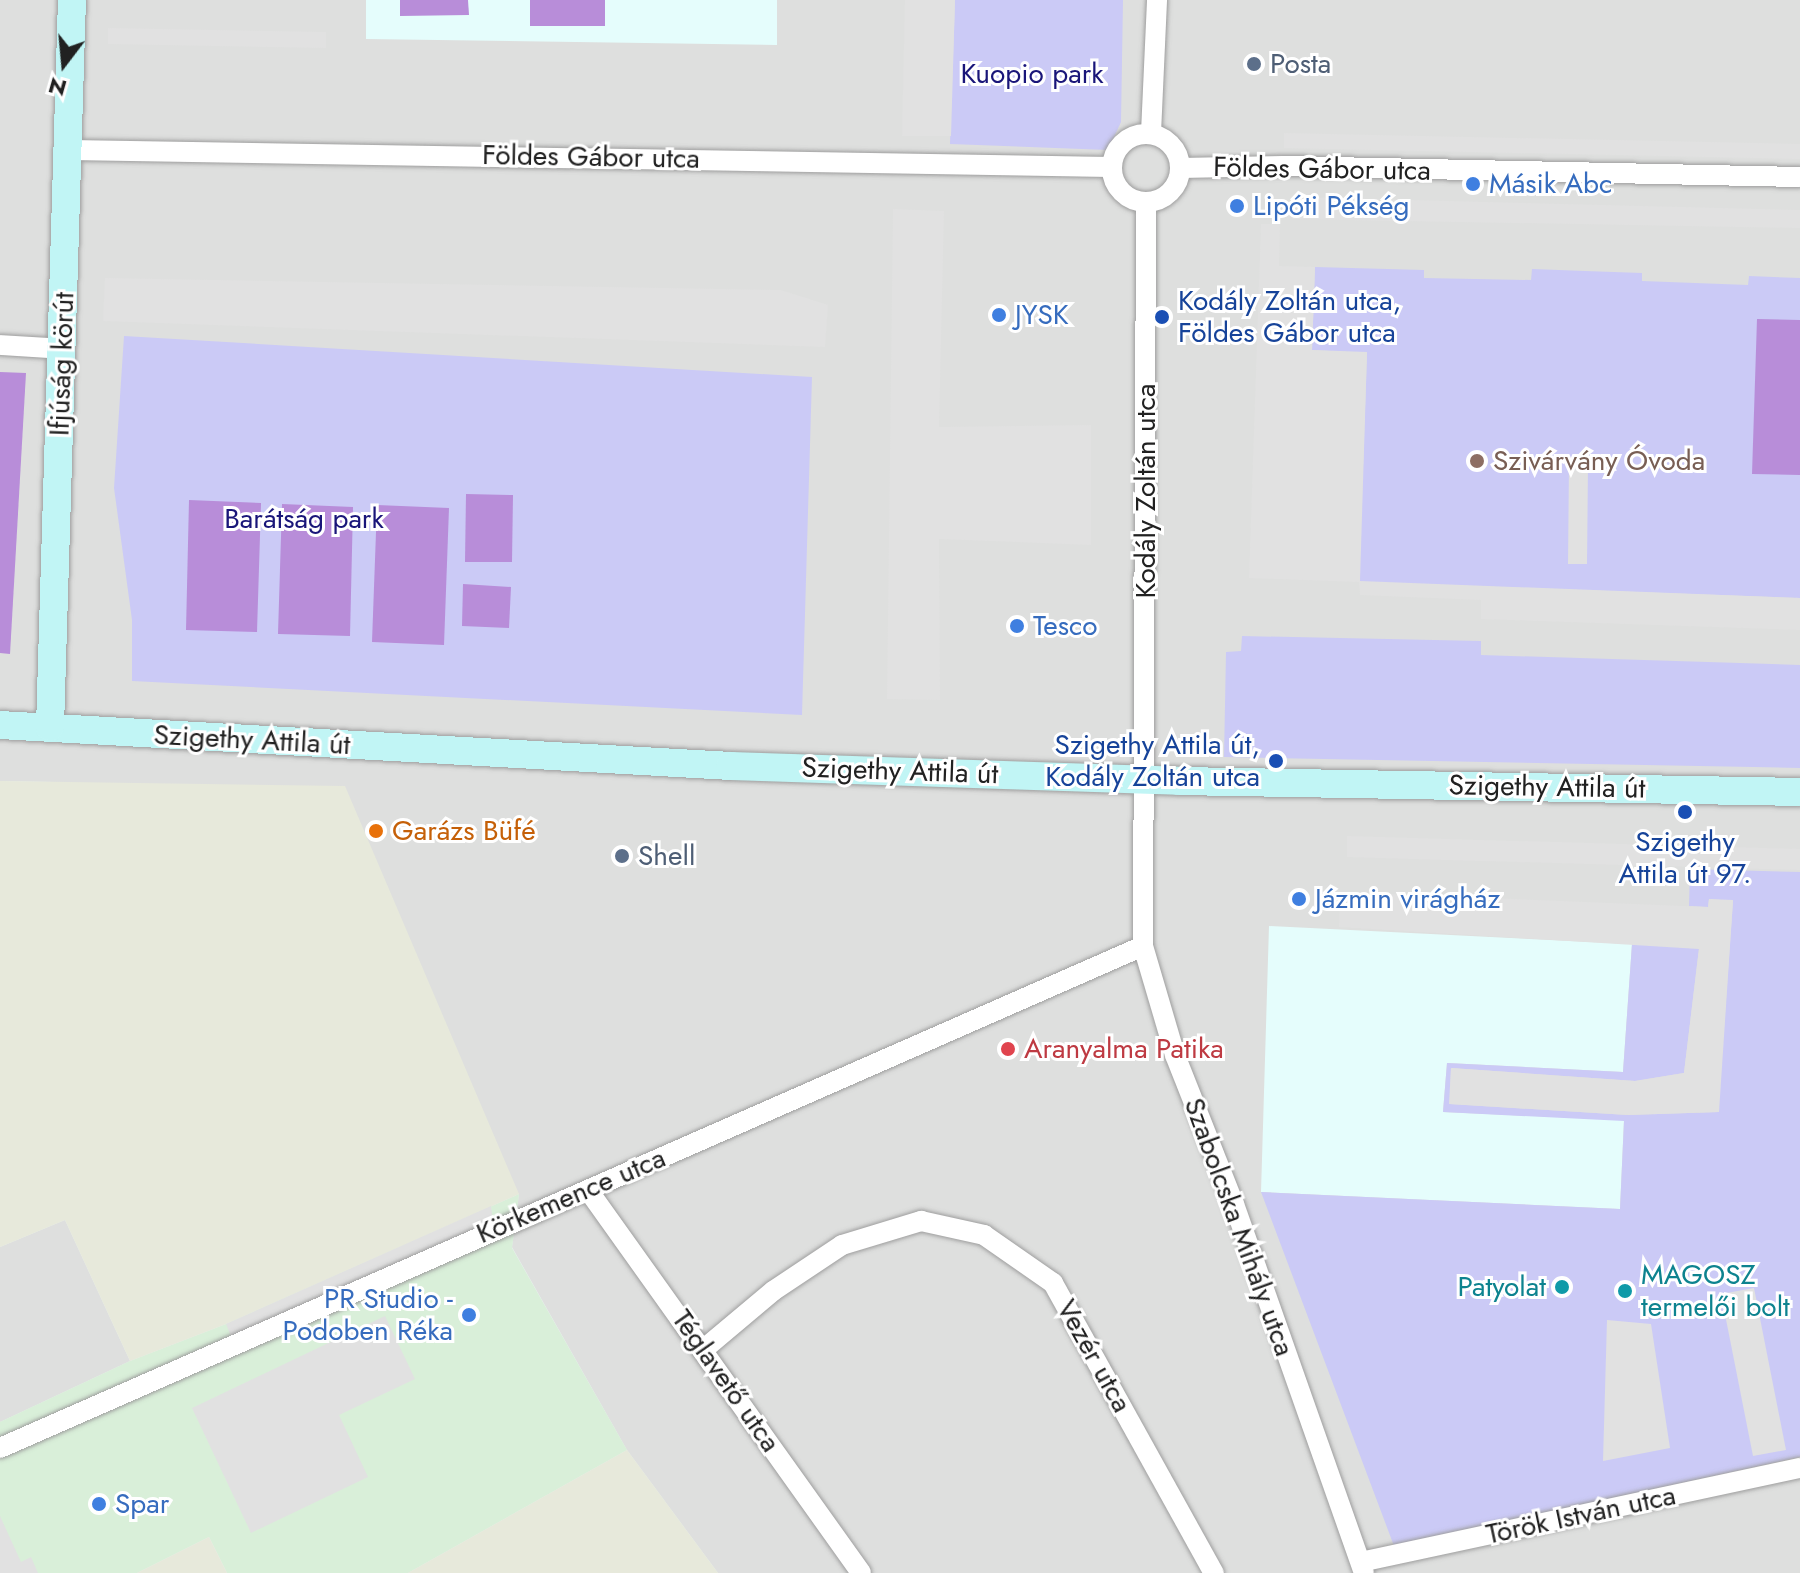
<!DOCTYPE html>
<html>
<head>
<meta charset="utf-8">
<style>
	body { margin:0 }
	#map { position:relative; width:1800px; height:1573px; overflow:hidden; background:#e8f0ed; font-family:Jost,sans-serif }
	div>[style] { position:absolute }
	.residential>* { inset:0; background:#dedfde }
	.commercial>* { inset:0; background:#d9efd9 }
	.industrial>* { inset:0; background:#e7e9db }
	.education>* { inset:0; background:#e5fdfc }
	.park>* { inset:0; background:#cbcaf6 }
	.pitch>* { inset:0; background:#b88dd9 }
	.parking>* { inset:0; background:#e1e1e1 }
	.roads { filter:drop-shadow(0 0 2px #9e9e9e) drop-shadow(0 0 2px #9e9e9e) }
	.street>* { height:20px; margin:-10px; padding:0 10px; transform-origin:10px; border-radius:10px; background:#fff }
	.street>.ring { margin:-10px; padding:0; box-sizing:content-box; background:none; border:20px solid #fff; border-radius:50% }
	.secondary>* { height:28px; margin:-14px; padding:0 14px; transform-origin:14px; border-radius:14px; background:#c1f5f5 }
	.dots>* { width:22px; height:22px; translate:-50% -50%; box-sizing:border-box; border:4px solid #fff; border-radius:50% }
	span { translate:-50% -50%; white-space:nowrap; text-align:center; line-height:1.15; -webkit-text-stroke:6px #fff; paint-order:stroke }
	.service-label { font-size:28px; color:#4e5e75 }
	.left { translate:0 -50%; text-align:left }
	.park-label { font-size:28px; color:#191579 }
	.street-label { font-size:28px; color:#212121 }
	.shop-label { font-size:28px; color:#366cbe }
	.right { translate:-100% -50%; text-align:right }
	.transit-label { font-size:28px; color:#164399 }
	.education-label { font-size:28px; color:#785e54 }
	.food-label { font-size:28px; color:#c56008 }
	.health-label { font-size:28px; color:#be3a42 }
	.culture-label { font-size:28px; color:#0d838f }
	.north { position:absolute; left:24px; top:24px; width:80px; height:80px; -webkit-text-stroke:6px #fff; paint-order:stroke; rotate:196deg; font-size:22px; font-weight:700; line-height:32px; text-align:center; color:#212121 }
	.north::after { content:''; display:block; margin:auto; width:28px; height:36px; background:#212121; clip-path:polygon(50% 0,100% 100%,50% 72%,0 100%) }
</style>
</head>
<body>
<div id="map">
	<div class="residential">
		<div style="clip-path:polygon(0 0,1800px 0,1800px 1573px,718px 1573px,627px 1450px,512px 1247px,519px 1194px,56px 782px,0 781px)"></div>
		<div style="clip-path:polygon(65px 1220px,130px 1361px,0 1422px,0 1247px)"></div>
	</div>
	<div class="commercial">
		<div style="clip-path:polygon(519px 1194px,512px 1248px,627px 1450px,408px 1573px,227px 1573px,209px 1537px,137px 1573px,0 1573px,0 1422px,130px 1361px,226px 1324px)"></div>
	</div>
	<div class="industrial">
		<div style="clip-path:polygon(0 781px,345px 786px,519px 1194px,226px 1324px,130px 1361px,65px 1220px,0 1247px)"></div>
		<div style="clip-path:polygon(627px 1450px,718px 1573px,408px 1573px)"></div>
		<div style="clip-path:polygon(209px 1537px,227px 1573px,137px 1573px)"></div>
	</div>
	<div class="education">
		<div style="clip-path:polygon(366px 0,777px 0,777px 45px,366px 39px)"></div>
		<div style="clip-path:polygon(1269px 926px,1632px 944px,1623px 1072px,1447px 1063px,1443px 1112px,1624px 1120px,1620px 1209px,1261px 1192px)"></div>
	</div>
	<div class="park">
		<div style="clip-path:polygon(955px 0,1123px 0,1121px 122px,1108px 150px,950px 144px)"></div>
		<div style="clip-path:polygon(1315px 267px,1424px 270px,1424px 278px,1531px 280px,1532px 269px,1585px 271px,1642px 273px,1642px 281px,1748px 285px,1749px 276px,1800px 278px,1800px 598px,1359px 582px,1367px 353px,1312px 350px)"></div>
		<div style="clip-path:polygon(124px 336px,812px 377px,802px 715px,132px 681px,132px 620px,114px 488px)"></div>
		<div style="clip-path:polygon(1242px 636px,1481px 641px,1481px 655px,1800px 665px,1800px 768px,1224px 757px,1226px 652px,1241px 651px)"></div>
		<div style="clip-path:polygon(1690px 869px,1800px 872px,1800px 1457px,1394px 1546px,1261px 1192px,1620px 1209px,1624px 1121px,1443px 1112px,1447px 1063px,1623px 1072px,1632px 944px,1699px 948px,1684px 1073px,1635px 1081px,1451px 1068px,1450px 1104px,1628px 1115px,1718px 1112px,1733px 901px,1709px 899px,1708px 907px,1689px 906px)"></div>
	</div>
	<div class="pitch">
		<div style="clip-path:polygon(400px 0,468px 0,469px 15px,400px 16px)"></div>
		<div style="clip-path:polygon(530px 0,605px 0,605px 26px,530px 26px)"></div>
		<div style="clip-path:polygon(1757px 319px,1800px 320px,1800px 475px,1752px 474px)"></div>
		<div style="clip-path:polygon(0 372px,26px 373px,10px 654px,0 653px)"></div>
		<div style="clip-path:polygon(466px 494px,513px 495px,512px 562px,465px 562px)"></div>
		<div style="clip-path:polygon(189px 500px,261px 503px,257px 632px,186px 630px)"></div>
		<div style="clip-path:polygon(282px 504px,353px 507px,350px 636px,278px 634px)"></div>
		<div style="clip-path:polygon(377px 505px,449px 508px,444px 645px,372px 642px)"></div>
		<div style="clip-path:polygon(463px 584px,511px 587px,509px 628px,462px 626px)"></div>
	</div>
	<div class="parking">
		<div style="clip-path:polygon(905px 0,955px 0,951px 136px,902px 136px)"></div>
		<div style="clip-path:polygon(108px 28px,326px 32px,326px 48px,108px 44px)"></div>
		<div style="clip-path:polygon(1284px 133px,1800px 144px,1800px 159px,1284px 148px)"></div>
		<div style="clip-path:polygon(1293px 197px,1800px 210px,1800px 228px,1292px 219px)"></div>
		<div style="clip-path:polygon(893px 209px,944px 211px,939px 427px,1091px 425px,1091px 545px,939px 539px,940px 700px,887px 699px)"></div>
		<div style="clip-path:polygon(1261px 224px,1280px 224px,1279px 266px,1315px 267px,1312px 350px,1367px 352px,1360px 581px,1800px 598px,1800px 630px,1481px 619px,1481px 600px,1360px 595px,1359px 582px,1249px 578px)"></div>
		<div style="clip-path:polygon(105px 278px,781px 290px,828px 305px,825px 347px,103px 321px)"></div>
		<div style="clip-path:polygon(1569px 465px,1588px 465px,1587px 564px,1568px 564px)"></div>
		<div style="clip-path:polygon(1347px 836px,1800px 849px,1800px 870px,1347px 857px)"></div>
		<div style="clip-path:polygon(1340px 892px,1708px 907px,1709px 899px,1733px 900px,1719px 1112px,1628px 1115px,1449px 1104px,1451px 1068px,1635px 1081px,1684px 1073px,1699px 949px,1339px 927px)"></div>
		<div style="clip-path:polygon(491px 1206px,494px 1230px,235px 1346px,226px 1324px)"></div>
		<div style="clip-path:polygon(1754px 1288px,1786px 1450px,1753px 1456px,1721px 1294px)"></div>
		<div style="clip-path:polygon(385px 1316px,415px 1379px,339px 1415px,368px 1477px,251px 1533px,192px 1408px)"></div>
		<div style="clip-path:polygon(1607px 1320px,1651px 1324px,1670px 1448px,1603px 1461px)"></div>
		<div style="clip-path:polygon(0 1516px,21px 1562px,31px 1557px,38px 1573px,0 1573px)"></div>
	</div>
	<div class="roads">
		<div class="street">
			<div style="left:1151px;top:133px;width:133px;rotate:-87.4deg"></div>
			<div class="ring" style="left:1112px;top:134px;width:48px;height:48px"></div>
			<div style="left:70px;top:150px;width:1042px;rotate:0.93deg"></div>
			<div style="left:1180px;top:168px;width:103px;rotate:-1.1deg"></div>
			<div style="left:1283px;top:166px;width:517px;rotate:1.22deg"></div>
			<div style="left:1146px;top:202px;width:744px;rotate:90.23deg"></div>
			<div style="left:1143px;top:946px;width:114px;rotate:73.6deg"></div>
			<div style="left:1175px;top:1055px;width:160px;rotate:68.4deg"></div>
			<div style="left:1234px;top:1204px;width:391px;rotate:70.6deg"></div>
			<div style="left:0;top:345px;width:63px;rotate:3.6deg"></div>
			<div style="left:588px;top:1190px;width:470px;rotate:54.5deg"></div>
			<div style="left:704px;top:1349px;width:90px;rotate:-40deg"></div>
			<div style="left:773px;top:1291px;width:83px;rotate:-33.7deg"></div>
			<div style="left:842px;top:1245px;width:83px;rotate:-16.9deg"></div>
			<div style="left:921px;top:1221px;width:65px;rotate:12.5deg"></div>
			<div style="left:984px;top:1235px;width:84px;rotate:34.8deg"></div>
			<div style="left:1053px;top:1283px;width:332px;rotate:61deg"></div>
			<div style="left:0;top:1448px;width:1248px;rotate:-23.71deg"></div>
			<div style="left:1361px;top:1562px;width:449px;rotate:-12.1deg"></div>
		</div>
		<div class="secondary">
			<div style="left:0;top:725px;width:731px;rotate:3.21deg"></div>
			<div style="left:730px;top:766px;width:449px;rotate:1.9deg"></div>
			<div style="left:1179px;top:781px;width:621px;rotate:1.01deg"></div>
			<div style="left:50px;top:727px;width:727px;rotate:-88.27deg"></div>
		</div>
	</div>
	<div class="dots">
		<div style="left:1254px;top:64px;background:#5c6f8a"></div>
		<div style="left:1473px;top:184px;background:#3f7fe0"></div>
		<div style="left:1237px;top:206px;background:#3f7fe0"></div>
		<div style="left:999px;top:315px;background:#3f7fe0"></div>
		<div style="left:1162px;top:317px;background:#1a4fb4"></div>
		<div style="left:1477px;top:461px;background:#8d6e63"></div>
		<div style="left:1017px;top:626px;background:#3f7fe0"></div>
		<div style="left:1276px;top:761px;background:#1a4fb4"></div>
		<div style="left:1685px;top:812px;background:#1a4fb4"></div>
		<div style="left:376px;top:831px;background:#e8710a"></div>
		<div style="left:622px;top:856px;background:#5c6f8a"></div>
		<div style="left:1299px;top:899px;background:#3f7fe0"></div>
		<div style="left:1008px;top:1049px;background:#e0444e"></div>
		<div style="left:1562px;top:1287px;background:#0f9aa8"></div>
		<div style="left:1625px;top:1291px;background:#0f9aa8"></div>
		<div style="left:469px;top:1315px;background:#3f7fe0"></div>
		<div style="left:99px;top:1504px;background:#3f7fe0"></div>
	</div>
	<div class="service-label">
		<span class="left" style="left:1270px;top:64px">Posta</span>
		<span class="left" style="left:638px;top:856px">Shell</span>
	</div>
	<div class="park-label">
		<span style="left:1032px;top:74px">Kuopio park</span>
		<span style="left:304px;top:519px">Barátság park</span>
	</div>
	<div class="street-label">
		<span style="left:591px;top:157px;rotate:1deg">Földes Gábor utca</span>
		<span style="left:1322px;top:169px;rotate:1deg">Földes Gábor utca</span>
		<span style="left:62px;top:364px;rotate:-88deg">Ifjúság körút</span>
		<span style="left:1146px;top:491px;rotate:-90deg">Kodály Zoltán utca</span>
		<span style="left:252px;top:740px;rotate:3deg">Szigethy Attila út</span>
		<span style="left:900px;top:771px;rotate:2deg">Szigethy Attila út</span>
		<span style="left:1547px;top:787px;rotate:1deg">Szigethy Attila út</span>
		<span style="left:571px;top:1196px;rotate:-23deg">Körkemence utca</span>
		<span style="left:1239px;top:1227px;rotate:70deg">Szabolcska Mihály utca</span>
		<span style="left:1094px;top:1356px;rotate:61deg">Vezér utca</span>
		<span style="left:726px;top:1381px;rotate:55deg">Téglavető utca</span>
		<span style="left:1581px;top:1515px;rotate:-12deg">Török István utca</span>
	</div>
	<div class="shop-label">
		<span class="left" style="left:1489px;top:184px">Másik Abc</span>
		<span class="left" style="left:1253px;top:206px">Lipóti Pékség</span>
		<span class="left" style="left:1015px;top:315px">JYSK</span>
		<span class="left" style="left:1033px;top:626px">Tesco</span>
		<span class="left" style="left:1315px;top:899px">Jázmin virágház</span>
		<span class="right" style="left:453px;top:1315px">PR Studio -<br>Podoben Réka</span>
		<span class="left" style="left:115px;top:1504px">Spar</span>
	</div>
	<div class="transit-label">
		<span class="left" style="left:1178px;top:317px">Kodály Zoltán utca,<br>Földes Gábor utca</span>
		<span class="right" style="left:1260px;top:761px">Szigethy Attila út,<br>Kodály Zoltán utca</span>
		<span style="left:1685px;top:858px">Szigethy<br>Attila út 97.</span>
	</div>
	<div class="education-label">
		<span class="left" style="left:1493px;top:461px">Szivárvány Óvoda</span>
	</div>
	<div class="food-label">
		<span class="left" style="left:392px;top:831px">Garázs Büfé</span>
	</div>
	<div class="health-label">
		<span class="left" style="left:1024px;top:1049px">Aranyalma Patika</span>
	</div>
	<div class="culture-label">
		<span class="left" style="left:1641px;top:1291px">MAGOSZ<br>termelői bolt</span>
		<span class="right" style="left:1546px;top:1287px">Patyolat</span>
	</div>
	<div class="north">N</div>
</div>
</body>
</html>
